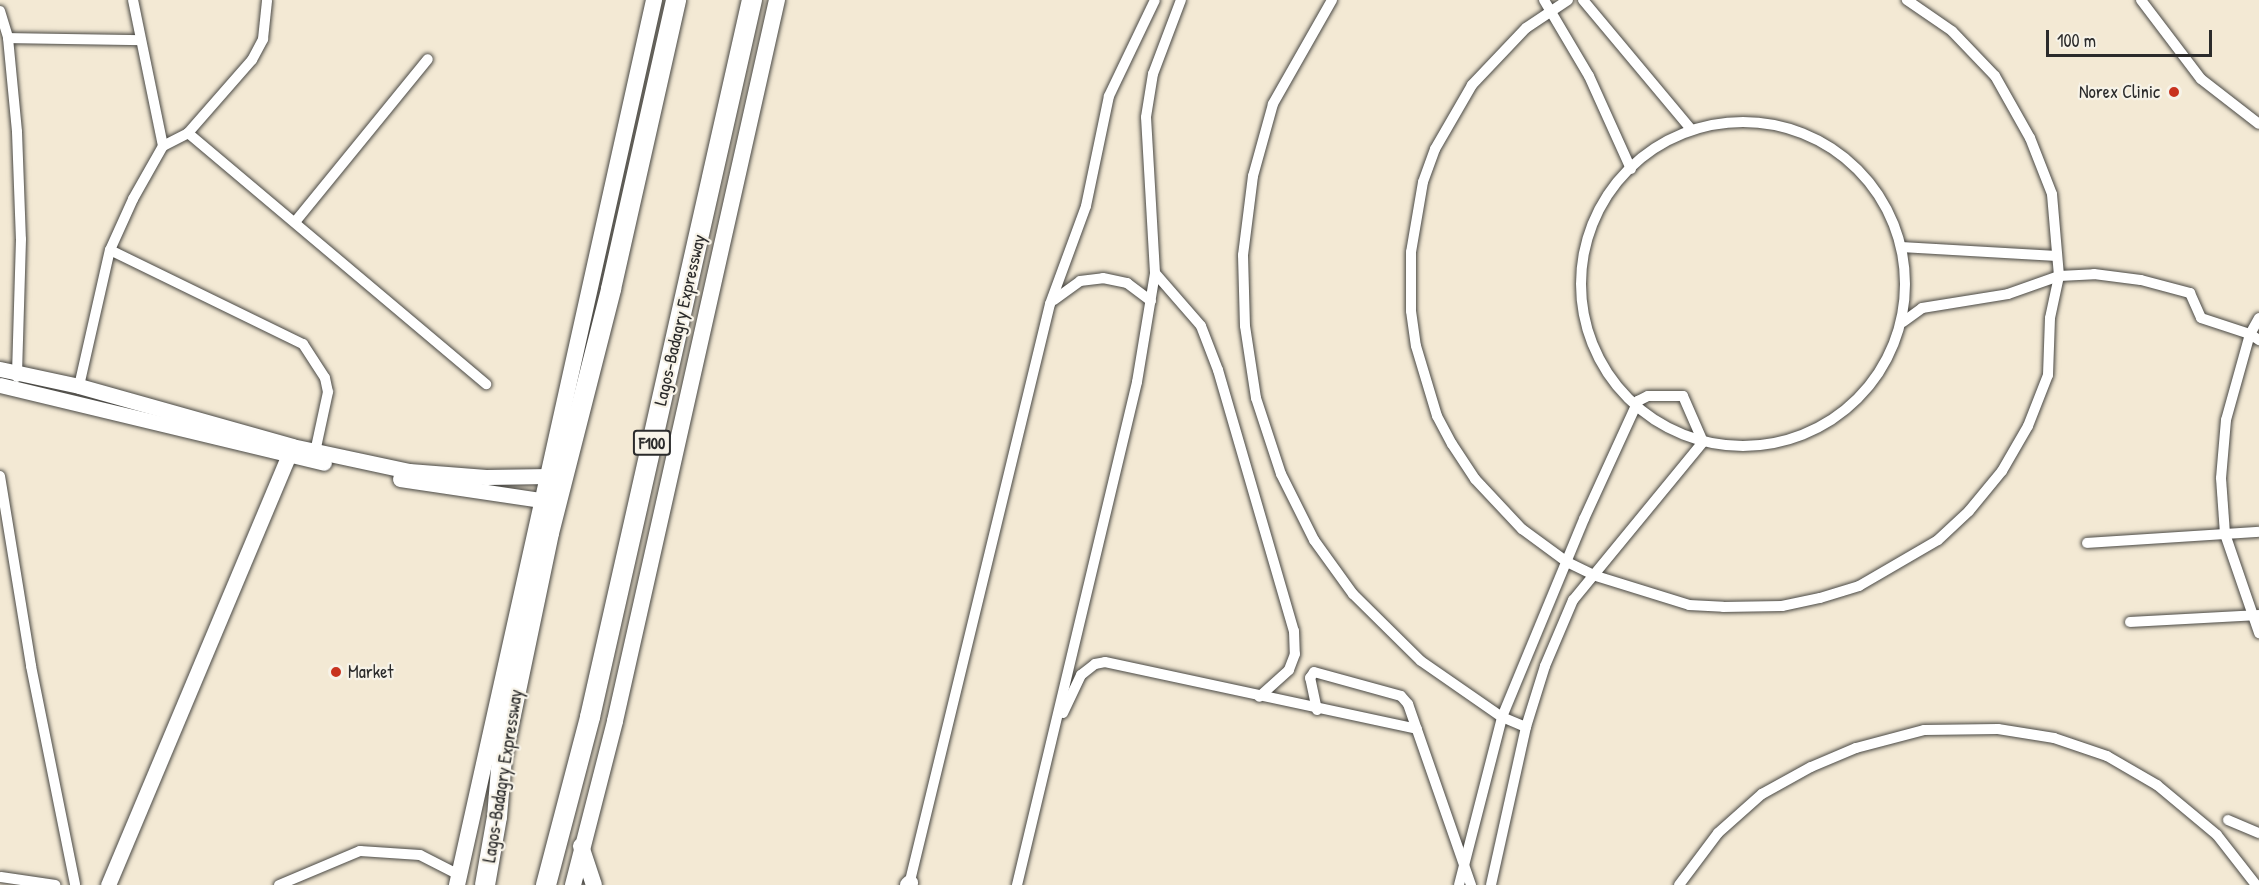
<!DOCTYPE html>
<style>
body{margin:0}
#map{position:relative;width:2259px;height:885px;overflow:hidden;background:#f3e9d4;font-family:"Patrick Hand",sans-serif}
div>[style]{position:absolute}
.roads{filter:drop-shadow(0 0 2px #494844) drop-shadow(0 0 2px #494844)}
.street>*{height:10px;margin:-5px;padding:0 5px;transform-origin:5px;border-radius:5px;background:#fff}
.street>.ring{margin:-5px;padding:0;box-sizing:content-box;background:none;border:10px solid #fff;border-radius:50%}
.secondary>*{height:15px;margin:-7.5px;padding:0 7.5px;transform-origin:7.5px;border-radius:7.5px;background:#fff}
.primary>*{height:16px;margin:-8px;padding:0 8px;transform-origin:8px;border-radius:8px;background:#fff}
.highway>*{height:20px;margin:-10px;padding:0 10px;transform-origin:10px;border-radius:10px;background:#fff}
.dots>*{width:16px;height:16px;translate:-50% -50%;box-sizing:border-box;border:3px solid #f7f3e8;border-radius:50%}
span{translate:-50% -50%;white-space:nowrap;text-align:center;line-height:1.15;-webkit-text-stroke:4.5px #f7f3e8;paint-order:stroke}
.shield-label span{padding:2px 4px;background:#f7f3e8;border:2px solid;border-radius:4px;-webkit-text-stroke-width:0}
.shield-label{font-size:16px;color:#2b2b2b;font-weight:700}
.poi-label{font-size:18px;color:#2b2b2b}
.right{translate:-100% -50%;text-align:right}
.left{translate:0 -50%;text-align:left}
.street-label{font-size:18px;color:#2b2b2b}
.scale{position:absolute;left:2046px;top:30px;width:166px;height:27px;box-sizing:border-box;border:3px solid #2b2b2b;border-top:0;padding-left:8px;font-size:18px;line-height:21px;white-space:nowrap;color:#2b2b2b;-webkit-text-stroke:4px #f7f3e8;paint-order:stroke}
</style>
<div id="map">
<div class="roads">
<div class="street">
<div style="left:133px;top:0;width:149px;rotate:78.4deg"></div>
<div style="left:1332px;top:0;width:120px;rotate:119.6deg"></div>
<div style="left:1273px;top:104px;width:75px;rotate:105.5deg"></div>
<div style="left:1253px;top:176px;width:80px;rotate:97.2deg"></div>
<div style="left:1243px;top:255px;width:71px;rotate:88.4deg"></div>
<div style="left:1245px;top:326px;width:73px;rotate:81.3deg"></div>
<div style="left:1256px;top:398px;width:80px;rotate:71.8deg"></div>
<div style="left:1281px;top:474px;width:74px;rotate:63.4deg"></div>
<div style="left:1314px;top:540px;width:67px;rotate:54.2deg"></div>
<div style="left:1353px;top:594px;width:95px;rotate:44.6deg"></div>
<div style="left:1421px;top:661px;width:98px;rotate:34.7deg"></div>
<div style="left:1502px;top:717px;width:26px;rotate:23deg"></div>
<div style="left:1544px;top:0;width:88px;rotate:59.4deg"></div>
<div style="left:1589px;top:76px;width:102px;rotate:65.7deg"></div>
<div style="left:1568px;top:0;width:50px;rotate:146.3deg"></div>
<div style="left:1526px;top:28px;width:79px;rotate:133.5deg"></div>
<div style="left:1472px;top:85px;width:74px;rotate:120deg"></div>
<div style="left:1435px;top:149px;width:35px;rotate:110deg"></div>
<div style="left:1423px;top:182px;width:71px;rotate:99.7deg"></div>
<div style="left:1411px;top:252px;width:59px;rotate:90deg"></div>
<div style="left:1411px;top:311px;width:35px;rotate:82deg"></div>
<div style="left:1416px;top:346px;width:73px;rotate:73.3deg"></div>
<div style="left:1437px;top:416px;width:32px;rotate:62deg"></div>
<div style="left:1452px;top:444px;width:42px;rotate:56.7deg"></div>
<div style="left:1475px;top:479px;width:69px;rotate:46.8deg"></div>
<div style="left:1522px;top:529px;width:56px;rotate:36.3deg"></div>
<div style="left:1567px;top:562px;width:32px;rotate:26deg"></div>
<div style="left:1596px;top:576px;width:97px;rotate:17.3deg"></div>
<div style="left:1689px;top:605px;width:34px;rotate:3deg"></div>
<div style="left:1723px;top:607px;width:59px;rotate:-1deg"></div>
<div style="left:1782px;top:606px;width:39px;rotate:-12deg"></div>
<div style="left:1820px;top:598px;width:41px;rotate:-17.1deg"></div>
<div style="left:1859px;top:586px;width:91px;rotate:-30.2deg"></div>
<div style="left:1938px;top:540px;width:42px;rotate:-43.1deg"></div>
<div style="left:1969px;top:511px;width:52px;rotate:-50.5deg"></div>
<div style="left:2002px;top:471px;width:52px;rotate:-60deg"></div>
<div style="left:2028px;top:426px;width:55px;rotate:-68.6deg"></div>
<div style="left:2048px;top:375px;width:57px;rotate:-88deg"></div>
<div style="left:2050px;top:318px;width:43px;rotate:-77.9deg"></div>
<div style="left:2059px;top:276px;width:82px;rotate:-94.9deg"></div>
<div style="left:2052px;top:194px;width:60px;rotate:-111.4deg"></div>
<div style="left:2030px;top:138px;width:71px;rotate:-119.4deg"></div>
<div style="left:1995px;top:76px;width:62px;rotate:-133.7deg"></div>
<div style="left:1952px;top:31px;width:55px;rotate:-145.4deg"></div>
<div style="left:1583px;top:0;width:167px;rotate:50.1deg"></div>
<div style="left:2141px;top:0;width:99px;rotate:52.8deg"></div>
<div style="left:2201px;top:79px;width:73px;rotate:37.8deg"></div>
<div style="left:0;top:11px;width:28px;rotate:73deg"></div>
<div style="left:8px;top:38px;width:94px;rotate:84.5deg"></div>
<div style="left:17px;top:132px;width:107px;rotate:87.9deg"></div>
<div style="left:21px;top:239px;width:138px;rotate:91.7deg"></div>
<div style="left:8px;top:38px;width:132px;rotate:0.9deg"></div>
<div class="ring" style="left:1581px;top:122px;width:314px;height:314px"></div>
<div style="left:188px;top:133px;width:390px;rotate:40.1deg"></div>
<div style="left:295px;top:222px;width:210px;rotate:-50.8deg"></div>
<div style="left:1901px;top:247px;width:156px;rotate:3.3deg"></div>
<div style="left:110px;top:250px;width:215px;rotate:26deg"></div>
<div style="left:303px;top:344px;width:40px;rotate:57.1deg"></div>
<div style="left:325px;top:378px;width:14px;rotate:78deg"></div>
<div style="left:328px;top:392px;width:66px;rotate:102.2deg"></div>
<div style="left:1155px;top:273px;width:70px;rotate:49deg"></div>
<div style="left:1201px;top:326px;width:47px;rotate:68.9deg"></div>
<div style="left:1218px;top:370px;width:272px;rotate:73.8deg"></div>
<div style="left:1294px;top:631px;width:23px;rotate:88deg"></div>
<div style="left:1295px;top:654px;width:17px;rotate:111deg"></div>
<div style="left:1289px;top:670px;width:40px;rotate:138deg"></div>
<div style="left:1054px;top:300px;width:32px;rotate:-36deg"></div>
<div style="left:1080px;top:281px;width:23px;rotate:-7deg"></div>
<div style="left:1103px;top:278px;width:25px;rotate:12deg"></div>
<div style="left:1127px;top:283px;width:30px;rotate:37deg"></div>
<div style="left:2259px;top:318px;width:18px;rotate:119deg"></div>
<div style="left:2250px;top:334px;width:89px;rotate:105.6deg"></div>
<div style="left:2226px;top:420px;width:58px;rotate:94.9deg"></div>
<div style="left:2221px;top:478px;width:56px;rotate:85.9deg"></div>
<div style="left:2225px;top:534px;width:105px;rotate:71deg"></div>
<div style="left:1903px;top:322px;width:24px;rotate:-36deg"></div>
<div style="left:1922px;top:308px;width:87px;rotate:-9.2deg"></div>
<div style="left:2008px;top:294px;width:54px;rotate:-19.4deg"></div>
<div style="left:2059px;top:276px;width:35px;rotate:-3deg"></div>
<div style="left:2094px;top:274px;width:47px;rotate:7.3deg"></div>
<div style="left:2141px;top:280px;width:51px;rotate:14.9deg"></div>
<div style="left:2190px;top:293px;width:27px;rotate:66deg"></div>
<div style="left:2201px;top:318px;width:52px;rotate:18.1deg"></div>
<div style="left:2250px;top:334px;width:11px;rotate:34deg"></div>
<div style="left:79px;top:386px;width:139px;rotate:-77.2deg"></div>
<div style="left:110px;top:250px;width:56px;rotate:-65.7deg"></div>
<div style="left:133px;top:199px;width:61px;rotate:-60.5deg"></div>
<div style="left:163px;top:146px;width:28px;rotate:-27deg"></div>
<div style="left:188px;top:133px;width:97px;rotate:-48.8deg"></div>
<div style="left:252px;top:60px;width:24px;rotate:-62deg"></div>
<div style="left:263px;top:39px;width:39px;rotate:-84deg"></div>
<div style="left:0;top:476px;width:193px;rotate:80.7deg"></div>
<div style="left:31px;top:666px;width:223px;rotate:78.6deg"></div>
<div style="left:2087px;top:543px;width:172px;rotate:-3.7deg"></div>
<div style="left:2130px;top:622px;width:129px;rotate:-3.1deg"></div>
<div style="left:1317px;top:710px;width:33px;rotate:-102deg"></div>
<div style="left:1310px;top:678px;width:7px;rotate:-56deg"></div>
<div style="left:1314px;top:672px;width:90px;rotate:15.4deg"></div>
<div style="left:1401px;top:696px;width:11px;rotate:49deg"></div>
<div style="left:1408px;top:704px;width:192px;rotate:70.8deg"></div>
<div style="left:1063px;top:713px;width:42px;rotate:-64.7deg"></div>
<div style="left:1081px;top:675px;width:18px;rotate:-38deg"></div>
<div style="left:1095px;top:664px;width:10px;rotate:-11deg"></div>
<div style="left:1105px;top:662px;width:319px;rotate:12.1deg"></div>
<div style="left:2228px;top:820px;width:34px;rotate:23deg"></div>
<div style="left:1px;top:877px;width:55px;rotate:8.4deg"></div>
<div style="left:279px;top:885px;width:88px;rotate:-22.8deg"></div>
<div style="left:360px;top:851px;width:60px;rotate:3.8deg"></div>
<div style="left:420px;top:855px;width:44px;rotate:27.1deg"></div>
<div style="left:909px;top:885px;width:598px;rotate:-76.36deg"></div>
<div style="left:1050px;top:304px;width:104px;rotate:-69.8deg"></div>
<div style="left:1086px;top:206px;width:112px;rotate:-78.2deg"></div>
<div style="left:1109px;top:96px;width:106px;rotate:-64.4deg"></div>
<div style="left:1017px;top:885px;width:517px;rotate:-76.58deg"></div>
<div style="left:1137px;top:382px;width:110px;rotate:-80.6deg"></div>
<div style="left:1155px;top:273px;width:156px;rotate:-93.3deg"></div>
<div style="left:1146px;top:117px;width:44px;rotate:-80.8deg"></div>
<div style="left:1153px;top:74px;width:79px;rotate:-69.3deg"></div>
<div style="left:1459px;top:885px;width:173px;rotate:-75.6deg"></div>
<div style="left:1502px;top:717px;width:214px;rotate:-67.5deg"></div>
<div style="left:1584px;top:519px;width:130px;rotate:-65.4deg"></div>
<div style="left:1638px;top:401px;width:11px;rotate:-27deg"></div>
<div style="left:1648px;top:396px;width:35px"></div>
<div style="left:1683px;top:396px;width:50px;rotate:66.5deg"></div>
<div style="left:1703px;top:442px;width:205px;rotate:129.4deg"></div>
<div style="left:1573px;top:600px;width:72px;rotate:113deg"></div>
<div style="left:1545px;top:666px;width:64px;rotate:107.3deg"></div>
<div style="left:1526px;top:727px;width:162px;rotate:102.5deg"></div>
<div style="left:1679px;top:885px;width:65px;rotate:-53.1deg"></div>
<div style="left:1718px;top:833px;width:59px;rotate:-41.6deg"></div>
<div style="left:1762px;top:794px;width:56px;rotate:-28.9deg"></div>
<div style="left:1811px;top:767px;width:49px;rotate:-22.9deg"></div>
<div style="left:1856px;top:748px;width:70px;rotate:-14.8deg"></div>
<div style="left:1924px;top:730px;width:74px;rotate:-0.8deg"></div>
<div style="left:1998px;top:729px;width:57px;rotate:9.1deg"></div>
<div style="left:2054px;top:738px;width:56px;rotate:18.8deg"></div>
<div style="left:2107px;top:756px;width:58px;rotate:30.1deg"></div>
<div style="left:2157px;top:785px;width:78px;rotate:39.8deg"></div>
<div style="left:2217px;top:835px;width:63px;rotate:52deg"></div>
</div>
<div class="secondary">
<div style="left:0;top:369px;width:81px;rotate:12.1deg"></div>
<div style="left:79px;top:386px;width:221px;rotate:15.7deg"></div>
<div style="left:292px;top:446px;width:120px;rotate:12.1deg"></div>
<div style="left:409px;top:471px;width:77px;rotate:4.5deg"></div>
<div style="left:486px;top:477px;width:63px;rotate:-0.9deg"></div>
<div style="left:0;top:385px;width:333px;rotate:13.5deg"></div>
<div style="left:400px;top:479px;width:143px;rotate:8.5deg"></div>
<div style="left:108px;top:885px;width:474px;rotate:-67.2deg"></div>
</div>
<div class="primary">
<div style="left:581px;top:846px;width:41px;rotate:71.6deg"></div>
<div style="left:457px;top:885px;width:907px;rotate:-77.45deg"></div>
<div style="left:573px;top:885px;width:169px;rotate:-75.6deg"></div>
<div style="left:615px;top:721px;width:739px;rotate:-77.34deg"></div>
<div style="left:908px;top:885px;width:3px;rotate:-45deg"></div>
</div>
<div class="highway">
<div style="left:485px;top:885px;width:69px;rotate:-80deg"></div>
<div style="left:497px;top:817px;width:59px;rotate:-85.2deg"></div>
<div style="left:502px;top:758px;width:230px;rotate:-78.2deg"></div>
<div style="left:549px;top:533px;width:252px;rotate:-75.7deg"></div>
<div style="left:611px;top:289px;width:296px;rotate:-77.3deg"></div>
<div style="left:546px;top:885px;width:174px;rotate:-75.3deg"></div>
<div style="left:590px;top:717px;width:735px;rotate:-77.27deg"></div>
</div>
</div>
<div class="dots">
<div style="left:2174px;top:92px;background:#c8321e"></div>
<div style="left:336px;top:672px;background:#c8321e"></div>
</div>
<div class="shield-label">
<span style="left:652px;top:443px">F100</span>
</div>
<div class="poi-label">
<span class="right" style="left:2160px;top:92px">Norex Clinic</span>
<span class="left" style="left:348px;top:672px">Market</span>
</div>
<div class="street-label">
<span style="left:680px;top:320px;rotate:-77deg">Lagos-Badagry Expressway</span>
<span style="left:503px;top:776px;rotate:-81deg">Lagos-Badagry Expressway</span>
</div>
<div class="scale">100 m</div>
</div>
